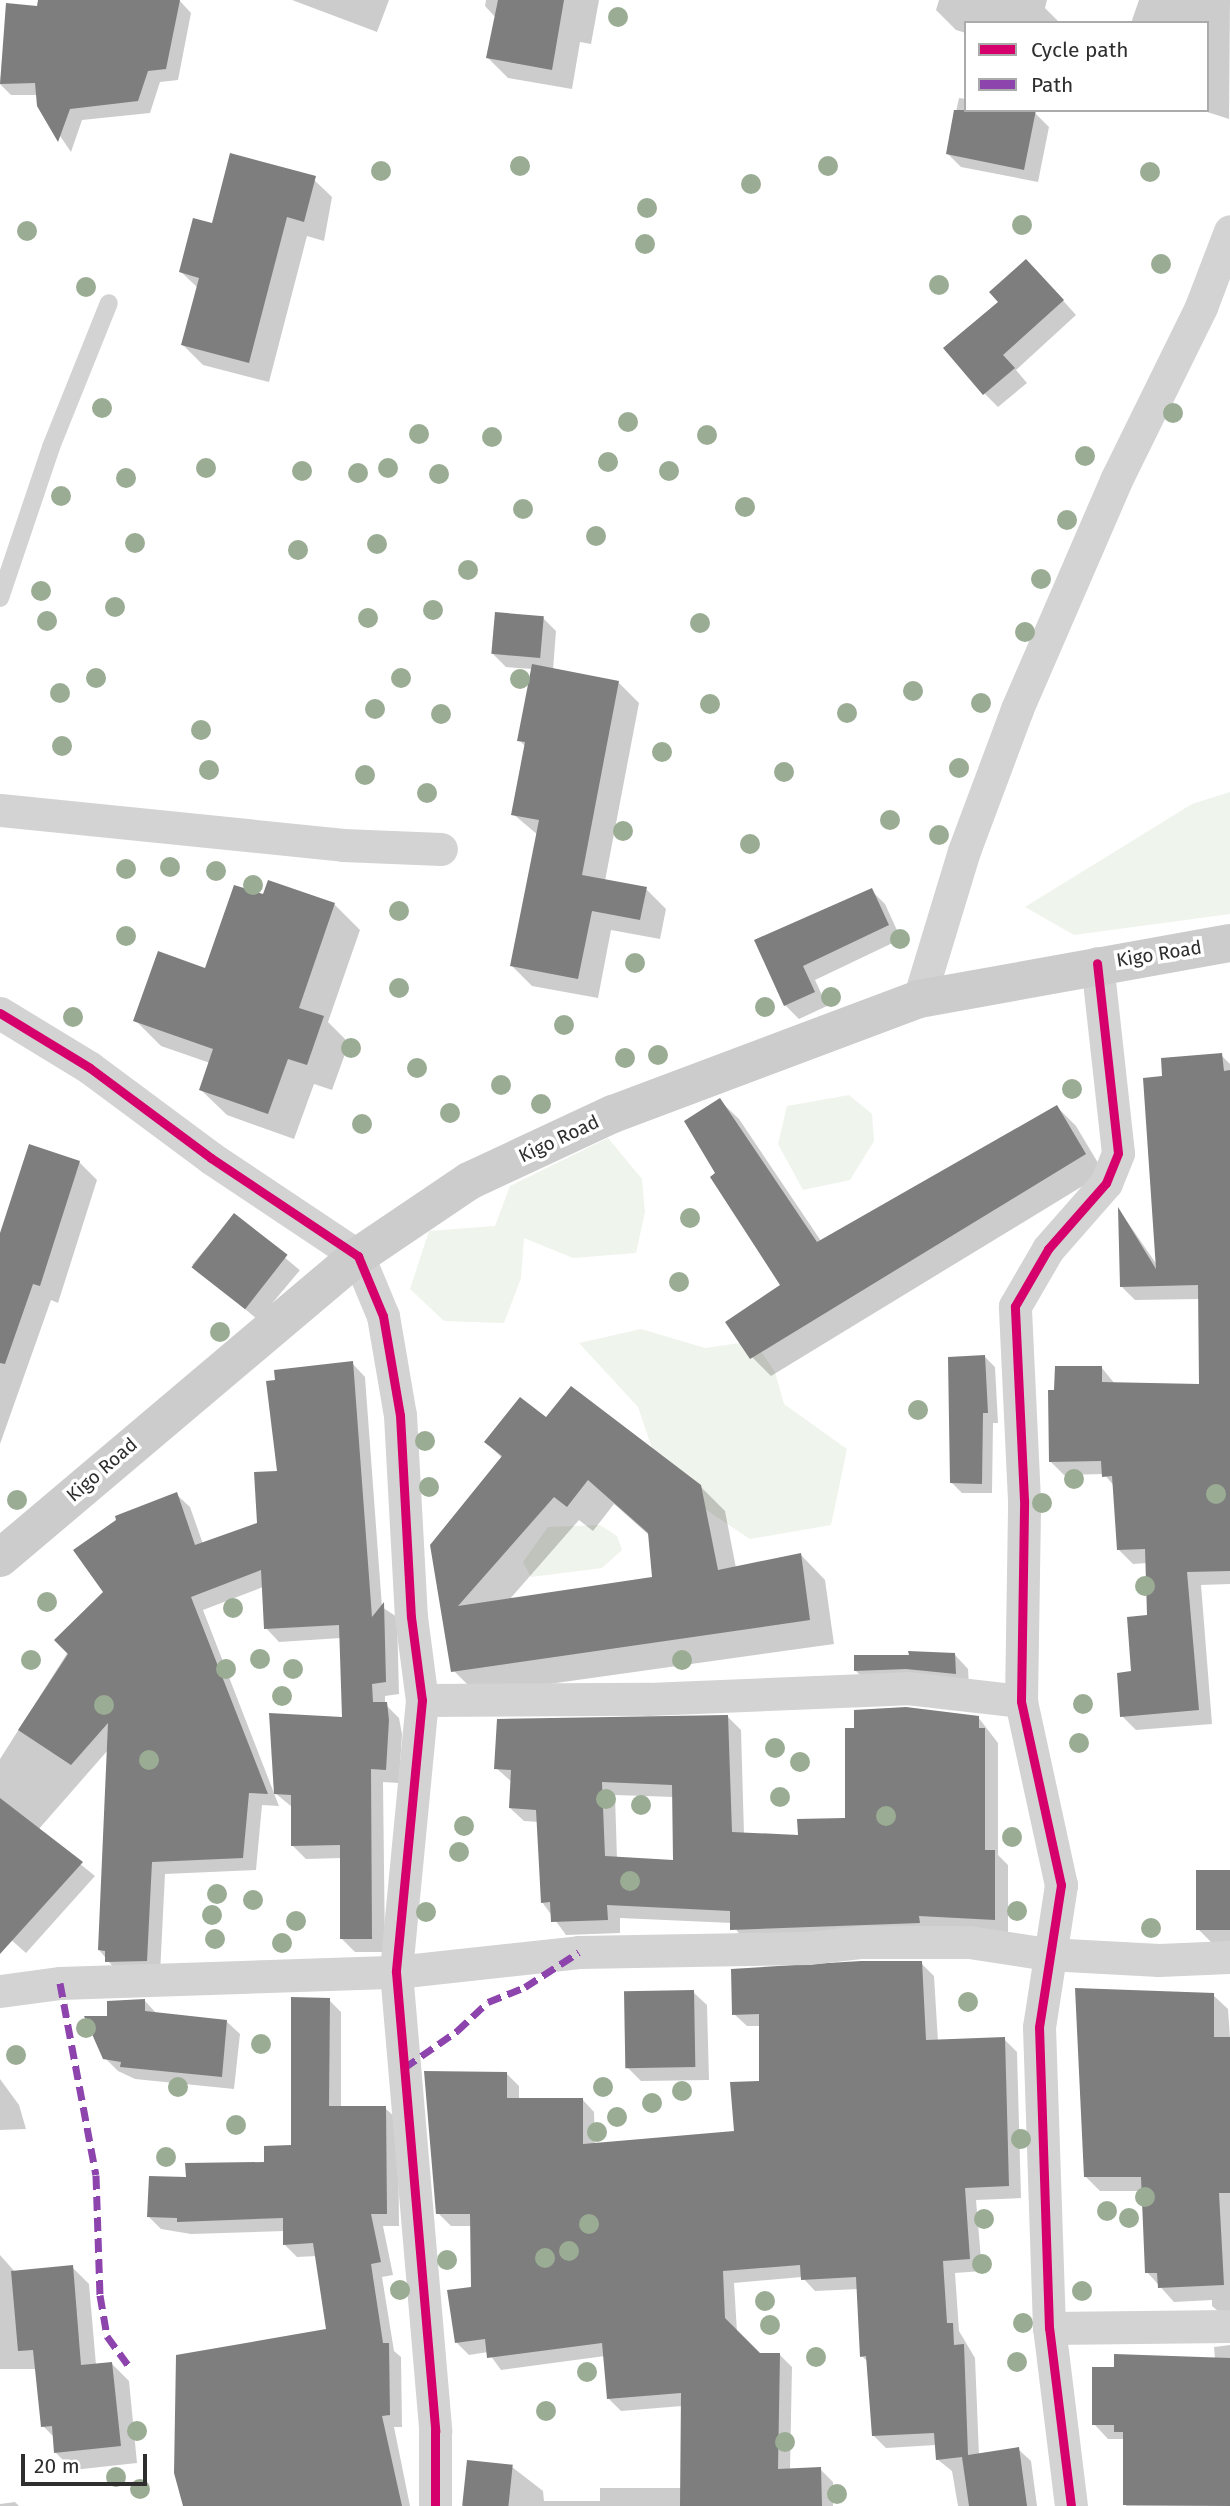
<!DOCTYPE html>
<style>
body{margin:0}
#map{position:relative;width:1230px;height:2506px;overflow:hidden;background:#fff;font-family:"Fira Sans",sans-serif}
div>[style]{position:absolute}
.green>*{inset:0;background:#eff4ec}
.shadow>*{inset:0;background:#0003;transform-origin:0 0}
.building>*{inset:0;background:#7e7e7e;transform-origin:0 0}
.lane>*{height:18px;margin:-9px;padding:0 9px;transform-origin:9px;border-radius:9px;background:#d3d3d3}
.street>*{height:33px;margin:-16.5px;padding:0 16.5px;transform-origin:16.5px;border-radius:16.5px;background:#d3d3d3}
.secondary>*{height:38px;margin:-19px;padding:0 19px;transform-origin:19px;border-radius:19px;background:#ccc}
.quiet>*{height:7px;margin-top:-3.5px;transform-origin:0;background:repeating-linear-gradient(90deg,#8e44ad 0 14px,transparent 0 21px)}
.cycleway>*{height:9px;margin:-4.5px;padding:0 4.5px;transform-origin:4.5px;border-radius:4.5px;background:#d6006c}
.trees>*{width:20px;height:20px;margin:-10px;border-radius:50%;background:#9bac94}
span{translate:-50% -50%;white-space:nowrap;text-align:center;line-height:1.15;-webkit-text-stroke:7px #fff;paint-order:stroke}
.street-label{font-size:19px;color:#2e2e2e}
.legend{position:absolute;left:964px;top:21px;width:245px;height:91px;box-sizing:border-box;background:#fff;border:2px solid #ababab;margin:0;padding:9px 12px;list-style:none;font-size:21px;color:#2e2e2e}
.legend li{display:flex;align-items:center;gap:14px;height:35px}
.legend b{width:35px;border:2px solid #ababab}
.scale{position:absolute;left:21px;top:2454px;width:126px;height:32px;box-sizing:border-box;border:4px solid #2e2e2e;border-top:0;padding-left:9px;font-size:21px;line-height:24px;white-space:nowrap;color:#2e2e2e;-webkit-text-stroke:5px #fff;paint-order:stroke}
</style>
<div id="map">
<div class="green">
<div style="clip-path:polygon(1230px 792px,1230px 914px,1074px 935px,1025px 907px,1192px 804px)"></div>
<div style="clip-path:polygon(849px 1095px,872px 1114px,874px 1141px,850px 1180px,803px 1190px,778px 1144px,787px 1106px)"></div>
<div style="clip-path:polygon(608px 1138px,642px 1179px,645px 1212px,636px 1253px,573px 1258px,524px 1238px,521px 1278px,504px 1323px,444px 1321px,410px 1289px,429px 1231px,495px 1226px,510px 1186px)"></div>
<div style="clip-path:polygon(641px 1329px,705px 1348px,754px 1341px,775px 1372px,784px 1404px,847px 1449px,831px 1525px,750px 1539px,663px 1481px,638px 1407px,579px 1343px)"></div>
<div style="clip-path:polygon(600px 1525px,617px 1536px,622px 1550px,602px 1568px,531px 1577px,523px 1562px,548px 1527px)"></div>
</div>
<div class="shadow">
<div style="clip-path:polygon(39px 0,179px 0,191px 13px,178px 80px,160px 82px,150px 113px,82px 120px,71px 152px,39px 105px,38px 95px,11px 95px,0 84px,8px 5px,39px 8px)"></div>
<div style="clip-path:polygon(292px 0,389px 0,377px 32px)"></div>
<div style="clip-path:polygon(486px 0,599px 0,591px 44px,580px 42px,572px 89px,508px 78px,488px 58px,496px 18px,485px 6px)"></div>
<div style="clip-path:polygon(939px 0,1047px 0,1045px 8px,1059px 22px,966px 23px,966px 33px,956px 30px,936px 10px)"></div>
<div style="clip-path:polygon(1139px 0,1230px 0,1229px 119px,1201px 110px,1207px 110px,1207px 23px,1131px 23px)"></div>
<div style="clip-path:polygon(959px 98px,966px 99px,966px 110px,1035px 113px,1049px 127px,1038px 182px,961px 167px,947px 153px)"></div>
<div style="clip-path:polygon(311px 177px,332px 197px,324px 241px,307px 236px,269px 382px,203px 365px,183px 345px,198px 288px,181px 272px,213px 225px)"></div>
<div style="clip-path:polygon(1040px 275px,1076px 315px,1016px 370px,1027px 383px,998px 407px,984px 393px)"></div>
<div style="clip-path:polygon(543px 618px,556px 631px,553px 670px,619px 683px,639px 703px,605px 881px,646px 889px,666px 909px,660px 939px,611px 930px,598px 998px,532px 986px,512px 966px,538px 835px,513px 814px,526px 747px,519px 740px,532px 669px,506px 667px,492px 653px)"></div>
<div style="clip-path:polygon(871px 890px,885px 904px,901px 939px,815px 980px,827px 1006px,799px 1019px,785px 1005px,756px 941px)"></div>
<div style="clip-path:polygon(264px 896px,334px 904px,360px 930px,328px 1022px,349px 1043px,332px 1090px,314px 1084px,294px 1139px,227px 1115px,201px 1090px,210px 1063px,161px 1046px,135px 1020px,206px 970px)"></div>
<div style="clip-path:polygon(1221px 1055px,1230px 1064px,1230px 1584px,1201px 1585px,1212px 1724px,1136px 1730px,1122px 1716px,1149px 1617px,1147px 1563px,1133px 1564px,1119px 1550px,1115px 1487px,1104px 1474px,1064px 1475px,1050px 1461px,1102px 1368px,1115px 1384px,1201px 1386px,1200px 1299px,1135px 1300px,1121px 1286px,1120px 1211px,1157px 1265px,1164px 1078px)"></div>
<div style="clip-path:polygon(720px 1101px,739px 1119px,821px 1241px,1057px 1107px,1076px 1126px,1104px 1173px,771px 1376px,752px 1357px,782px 1286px,717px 1174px)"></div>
<div style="clip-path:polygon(79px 1162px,97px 1180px,58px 1303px,51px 1300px,0 1444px,0 1239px)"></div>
<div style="left:234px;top:1215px;width:86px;height:65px;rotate:40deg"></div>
<div style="clip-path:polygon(985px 1357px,995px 1367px,998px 1423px,993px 1423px,992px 1493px,962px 1493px,951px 1482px)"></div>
<div style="clip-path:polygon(352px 1363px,365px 1377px,382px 1607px,397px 1617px,399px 1694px,385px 1696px,385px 1704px,399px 1718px,402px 1734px,399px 1783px,383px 1782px,385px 1952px,355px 1952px,342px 1939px,342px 1858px,306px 1859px,292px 1845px,292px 1807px,275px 1793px,344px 1719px,341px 1638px,279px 1642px,266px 1628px,263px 1587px,203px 1610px,279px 1806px,262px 1805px,256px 1870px,165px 1874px,160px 1974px,120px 1975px,99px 1950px,108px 1750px,38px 1830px,95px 1876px,26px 1953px,0 1930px,0 1759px,106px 1592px,176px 1494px,190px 1507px,203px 1544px,259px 1524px,279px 1473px)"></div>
<div style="clip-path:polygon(evenodd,547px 1419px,700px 1486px,725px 1511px,736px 1568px,801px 1555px,825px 1580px,834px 1644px,477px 1694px,452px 1669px,432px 1545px,502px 1458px,486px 1442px,547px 1419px,614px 1504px,650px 1536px,654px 1578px,509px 1600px,579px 1520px,593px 1531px,614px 1504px)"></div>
<div style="clip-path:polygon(955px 1655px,968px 1669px,969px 1687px,869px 1684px,855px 1670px)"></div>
<div style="clip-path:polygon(evenodd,728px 1717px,741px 1730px,744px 1834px,800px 1837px,847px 1819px,978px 1717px,998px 1743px,998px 1855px,1008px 1865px,1008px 1932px,745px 1943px,732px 1923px,620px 1918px,620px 1933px,566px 1935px,542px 1902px,539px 1822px,524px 1821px,510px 1808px,512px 1782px,496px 1768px,728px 1717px,615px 1795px,674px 1797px,675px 1862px,617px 1859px,615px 1795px)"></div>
<div style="clip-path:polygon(1230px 1872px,1230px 1942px,1211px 1942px,1197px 1928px)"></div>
<div style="clip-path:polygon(921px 1963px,934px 1976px,938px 2041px,1004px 2039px,1017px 2052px,1021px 2198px,976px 2200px,982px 2271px,955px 2273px,959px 2331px,975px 2358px,979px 2455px,1018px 2449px,1031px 2461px,1037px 2506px,958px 2506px,952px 2471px,937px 2459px,936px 2445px,886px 2448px,873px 2435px,869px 2363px,862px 2356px,859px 2289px,815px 2291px,802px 2277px,734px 2283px,737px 2332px,759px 2354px,780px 2355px,792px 2367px,790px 2470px,820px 2469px,833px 2482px,833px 2506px,470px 2506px,512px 2467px,543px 2491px,544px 2501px,600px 2501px,600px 2488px,682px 2488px,682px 2406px,621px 2411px,609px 2399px,605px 2356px,501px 2370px,488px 2352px,469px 2355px,457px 2343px,473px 2288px,472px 2226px,451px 2226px,438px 2213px,507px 2074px,519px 2086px,519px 2099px,582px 2099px,594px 2112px,595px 2145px,736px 2133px,761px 2082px,761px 2026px,747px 2026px,734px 2014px)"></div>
<div style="clip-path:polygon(693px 1992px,707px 2005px,709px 2080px,641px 2081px,627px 2067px)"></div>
<div style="clip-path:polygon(1213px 1995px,1228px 2009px,1230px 2038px,1230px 2321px,1212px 2306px,1212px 2300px,1174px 2302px,1147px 2272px,1144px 2191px,1100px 2191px,1086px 2177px)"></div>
<div style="clip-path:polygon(329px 2000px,341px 2012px,341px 2108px,385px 2108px,398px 2120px,399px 2226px,383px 2226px,393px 2275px,382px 2277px,394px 2351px,401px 2357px,402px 2427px,394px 2427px,410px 2506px,217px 2506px,328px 2331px,317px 2256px,297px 2257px,285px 2245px,285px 2231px,191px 2234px,161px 2229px,149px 2217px,187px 2179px,266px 2164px,293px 2147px)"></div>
<div style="clip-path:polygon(145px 2001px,157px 2014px,226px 2021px,240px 2034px,234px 2089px,135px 2079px,118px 2071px,105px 2058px,109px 2018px)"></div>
<div style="clip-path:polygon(0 2079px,19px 2105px,26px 2129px,0 2130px)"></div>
<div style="clip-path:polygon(0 2255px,15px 2272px,72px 2267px,89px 2284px,96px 2365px,112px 2364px,129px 2381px,137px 2463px,73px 2470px,56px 2453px,55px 2438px,43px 2426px,37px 2369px,0 2369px)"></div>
<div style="clip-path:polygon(1230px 2345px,1230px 2506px,1126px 2506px,1124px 2439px,1108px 2439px,1094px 2424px,1215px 2359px,1214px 2347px)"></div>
<div style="clip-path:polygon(15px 2502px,19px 2506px,0 2506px,0 2504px)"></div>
</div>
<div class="building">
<div style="clip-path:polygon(38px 0,180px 0,166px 69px,148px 71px,138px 101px,70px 109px,58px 142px,37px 106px,35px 83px,0 84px,6px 3px,37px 6px)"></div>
<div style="clip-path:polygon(498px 0,564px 0,552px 70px,486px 58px)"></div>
<div style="clip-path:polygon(954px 110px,1036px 110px,1024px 170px,946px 154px)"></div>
<div style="clip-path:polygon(230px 153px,316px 176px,304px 222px,287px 217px,249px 363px,181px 345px,199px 278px,179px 272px,193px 218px,212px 223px)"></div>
<div style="clip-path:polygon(1026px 259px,1064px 300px,1003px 355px,1015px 368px,983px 395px,943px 348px,998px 302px,989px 292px)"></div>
<div style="left:495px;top:612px;width:49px;height:42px;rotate:5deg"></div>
<div style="clip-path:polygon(532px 664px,619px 681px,582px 875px,647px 887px,640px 920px,592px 911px,578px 979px,510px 966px,539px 820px,511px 815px,525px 742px,517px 741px)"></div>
<div style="clip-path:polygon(268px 880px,335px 903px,299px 1008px,324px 1016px,307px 1065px,288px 1059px,268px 1114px,199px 1090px,213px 1049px,133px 1021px,158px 951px,205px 968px,234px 885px,263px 894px)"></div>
<div style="clip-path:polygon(872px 888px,889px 925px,803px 966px,815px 992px,784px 1006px,754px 940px)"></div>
<div style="clip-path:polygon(1222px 1053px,1224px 1071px,1230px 1070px,1230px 1571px,1187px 1572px,1199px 1710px,1120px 1717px,1117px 1673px,1131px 1671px,1127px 1617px,1147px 1615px,1145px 1549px,1117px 1550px,1112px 1476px,1102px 1477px,1101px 1461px,1049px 1462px,1048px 1390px,1054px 1390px,1055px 1366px,1102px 1366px,1102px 1382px,1199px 1384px,1198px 1285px,1120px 1287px,1118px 1207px,1156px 1269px,1143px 1078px,1162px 1076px,1161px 1058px)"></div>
<div style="clip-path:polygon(720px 1098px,817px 1242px,1057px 1105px,1086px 1154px,750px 1359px,725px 1322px,780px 1285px,710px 1177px,715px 1173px,684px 1121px)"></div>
<div style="clip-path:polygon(29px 1144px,80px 1161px,40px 1286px,33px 1284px,5px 1364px,0 1363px,0 1233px)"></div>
<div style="left:234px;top:1213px;width:68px;height:69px;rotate:38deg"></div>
<div style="clip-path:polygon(985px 1355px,988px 1413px,983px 1413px,982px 1484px,950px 1483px,948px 1357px)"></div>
<div style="clip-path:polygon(353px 1361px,372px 1617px,384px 1602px,386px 1682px,372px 1684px,373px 1702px,387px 1702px,389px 1720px,386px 1770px,371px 1769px,372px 1939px,340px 1939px,340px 1845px,291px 1846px,291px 1795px,274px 1794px,269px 1713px,342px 1717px,339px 1625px,264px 1629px,261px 1570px,191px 1597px,268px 1794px,249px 1793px,243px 1858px,152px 1862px,147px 1961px,105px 1962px,105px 1951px,98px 1950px,108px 1723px,71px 1765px,18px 1730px,68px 1654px,54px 1640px,103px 1592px,73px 1550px,116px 1520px,115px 1516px,177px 1492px,195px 1545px,257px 1523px,254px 1472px,277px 1471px,266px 1381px,275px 1380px,274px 1370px)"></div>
<div style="clip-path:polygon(evenodd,571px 1386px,701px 1485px,718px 1570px,801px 1553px,810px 1620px,451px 1672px,430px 1545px,502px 1456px,484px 1442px,520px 1397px,546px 1417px,571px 1386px,588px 1480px,648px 1533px,652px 1577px,458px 1606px,554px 1497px,567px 1507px,588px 1480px)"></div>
<div style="clip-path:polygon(908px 1651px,955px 1653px,956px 1674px,906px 1669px,854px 1671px,854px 1655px,909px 1655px)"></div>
<div style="clip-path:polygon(evenodd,906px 1707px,979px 1716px,979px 1728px,985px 1728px,985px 1850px,995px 1850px,995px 1920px,919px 1916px,920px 1923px,730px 1930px,730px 1911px,607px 1905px,608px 1920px,551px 1922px,550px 1902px,541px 1903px,536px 1810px,509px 1808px,511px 1770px,494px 1769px,497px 1719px,728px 1715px,732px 1832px,798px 1835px,797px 1819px,845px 1818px,845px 1728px,854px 1728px,854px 1710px,906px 1707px,602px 1782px,672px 1785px,673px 1860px,605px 1856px,602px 1782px)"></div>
<div style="clip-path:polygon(0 1798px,83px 1862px,0 1954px)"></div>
<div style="left:1230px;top:1870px;width:60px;height:34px;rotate:90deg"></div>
<div style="clip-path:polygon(861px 1961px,922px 1961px,926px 2040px,1005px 2037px,1009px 2186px,965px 2188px,970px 2259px,943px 2261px,947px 2323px,953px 2323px,954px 2345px,964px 2344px,968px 2455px,1019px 2447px,1027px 2506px,969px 2506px,962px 2457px,936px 2460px,934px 2433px,872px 2436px,866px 2356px,860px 2357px,856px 2277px,801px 2280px,800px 2265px,723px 2271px,725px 2318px,760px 2353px,780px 2353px,778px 2469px,821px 2467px,822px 2506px,680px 2506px,681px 2393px,607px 2399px,602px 2343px,487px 2358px,485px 2339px,455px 2343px,447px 2290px,471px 2287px,470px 2214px,436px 2214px,424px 2071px,507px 2072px,507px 2098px,583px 2098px,583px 2144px,734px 2131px,730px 2082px,759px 2081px,759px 2014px,732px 2015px,731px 1969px)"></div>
<div style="clip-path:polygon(1075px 1988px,1214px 1993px,1214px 2037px,1230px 2037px,1230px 2193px,1219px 2193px,1224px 2285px,1158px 2288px,1157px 2273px,1145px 2273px,1141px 2177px,1084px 2177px)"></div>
<div style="left:694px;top:1990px;width:77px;height:70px;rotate:89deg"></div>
<div style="clip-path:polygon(291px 1997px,330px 1998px,329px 2106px,386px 2106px,387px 2214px,371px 2214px,381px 2262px,371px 2264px,383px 2343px,389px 2343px,390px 2415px,382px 2416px,402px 2506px,183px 2506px,174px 2473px,176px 2355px,326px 2329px,313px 2243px,283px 2245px,283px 2218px,177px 2222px,177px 2218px,147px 2217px,149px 2176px,186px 2177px,185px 2163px,264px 2162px,264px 2146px,291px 2145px)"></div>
<div style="clip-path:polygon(145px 1999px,145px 2011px,227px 2020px,222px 2077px,120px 2067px,121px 2062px,103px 2059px,84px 2016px,107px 2016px,107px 2001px)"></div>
<div style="clip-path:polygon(73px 2265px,81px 2365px,112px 2362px,121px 2446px,54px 2453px,52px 2426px,41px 2427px,33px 2350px,18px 2351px,11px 2271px)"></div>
<div style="clip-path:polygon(1114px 2354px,1230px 2358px,1230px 2506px,1123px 2505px,1123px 2432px,1114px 2432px,1114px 2425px,1092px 2425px,1092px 2367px,1114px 2367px)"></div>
<div style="left:467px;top:2460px;width:46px;height:46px;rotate:6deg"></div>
</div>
<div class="lane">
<div style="left:0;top:598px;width:159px;rotate:-71.3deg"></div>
<div style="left:51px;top:447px;width:155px;rotate:-68.1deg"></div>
</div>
<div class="street">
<div style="left:0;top:810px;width:345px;rotate:5.8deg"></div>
<div style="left:343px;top:845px;width:98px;rotate:2.3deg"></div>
<div style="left:919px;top:999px;width:155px;rotate:-73.1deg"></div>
<div style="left:964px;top:851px;width:152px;rotate:-69.5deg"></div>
<div style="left:1017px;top:709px;width:249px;rotate:-66.6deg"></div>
<div style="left:1116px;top:480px;width:193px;rotate:-63.8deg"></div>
<div style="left:1201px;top:307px;width:81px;rotate:-69.1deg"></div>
<div style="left:0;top:1013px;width:105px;rotate:31.4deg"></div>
<div style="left:90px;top:1068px;width:151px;rotate:36.6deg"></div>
<div style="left:211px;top:1158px;width:177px;rotate:33.7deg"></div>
<div style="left:358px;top:1256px;width:65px;rotate:67.4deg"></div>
<div style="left:383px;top:1316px;width:100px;rotate:80.3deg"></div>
<div style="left:400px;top:1415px;width:202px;rotate:86.9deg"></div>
<div style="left:411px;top:1617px;width:84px;rotate:82.5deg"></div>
<div style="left:422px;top:1700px;width:273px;rotate:95.5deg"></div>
<div style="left:396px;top:1972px;width:461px;rotate:85.1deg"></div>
<div style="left:435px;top:2431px;width:75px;rotate:90deg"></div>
<div style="left:422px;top:1700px;width:226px;rotate:-0.3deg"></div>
<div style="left:648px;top:1699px;width:259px;rotate:-2.4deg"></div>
<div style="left:907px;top:1688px;width:115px;rotate:6.5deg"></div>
<div style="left:0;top:1991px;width:61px;rotate:-7.6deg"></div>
<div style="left:60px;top:1983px;width:336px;rotate:-1.9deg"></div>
<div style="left:396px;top:1972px;width:184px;rotate:-6.2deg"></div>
<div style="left:579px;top:1952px;width:229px;rotate:-1deg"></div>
<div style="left:808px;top:1948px;width:52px;rotate:-6.6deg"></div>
<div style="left:860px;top:1942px;width:109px"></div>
<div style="left:969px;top:1942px;width:79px;rotate:8.7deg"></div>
<div style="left:1047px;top:1954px;width:112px;rotate:3.1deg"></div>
<div style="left:1159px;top:1960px;width:71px;rotate:-2.4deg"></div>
<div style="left:1049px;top:2328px;width:181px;rotate:-0.6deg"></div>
<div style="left:1071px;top:2506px;width:179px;rotate:-97deg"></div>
<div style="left:1049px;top:2328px;width:301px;rotate:-91.9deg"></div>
<div style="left:1039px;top:2027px;width:144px;rotate:-81.2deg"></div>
<div style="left:1061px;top:1885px;width:188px;rotate:-102.3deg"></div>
<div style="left:1021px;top:1701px;width:201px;rotate:-89.1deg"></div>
<div style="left:1024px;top:1500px;width:194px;rotate:-92.7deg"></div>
<div style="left:1015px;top:1306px;width:66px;rotate:-59.9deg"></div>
<div style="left:1048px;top:1249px;width:88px;rotate:-48.7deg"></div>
<div style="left:1106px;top:1183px;width:32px;rotate:-68deg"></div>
<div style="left:1118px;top:1153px;width:191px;rotate:-96.3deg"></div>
</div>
<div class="secondary">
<div style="left:0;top:1558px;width:468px;rotate:-40.2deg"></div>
<div style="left:358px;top:1256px;width:134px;rotate:-34deg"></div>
<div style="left:469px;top:1181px;width:159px;rotate:-25deg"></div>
<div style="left:613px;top:1114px;width:327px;rotate:-20.6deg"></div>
<div style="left:919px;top:999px;width:316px;rotate:-10.2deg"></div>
</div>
<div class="quiet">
<div style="left:60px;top:1983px;width:195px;rotate:79.4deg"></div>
<div style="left:96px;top:2175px;width:120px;rotate:88.1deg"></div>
<div style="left:100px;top:2295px;width:42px;rotate:80.3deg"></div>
<div style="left:107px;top:2336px;width:36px;rotate:54deg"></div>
<div style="left:404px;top:2068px;width:65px;rotate:-34.9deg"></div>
<div style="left:457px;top:2031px;width:42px;rotate:-43.1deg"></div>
<div style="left:488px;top:2002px;width:40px;rotate:-22deg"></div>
<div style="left:525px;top:1987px;width:64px;rotate:-32.9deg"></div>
</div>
<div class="cycleway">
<div style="left:0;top:1013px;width:105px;rotate:31.4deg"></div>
<div style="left:90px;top:1068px;width:151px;rotate:36.6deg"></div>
<div style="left:211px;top:1158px;width:177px;rotate:33.7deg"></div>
<div style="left:358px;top:1256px;width:65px;rotate:67.4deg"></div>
<div style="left:383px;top:1316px;width:100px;rotate:80.3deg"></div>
<div style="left:400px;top:1415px;width:202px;rotate:86.9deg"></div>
<div style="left:411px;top:1617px;width:84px;rotate:82.5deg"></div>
<div style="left:422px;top:1700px;width:273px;rotate:95.5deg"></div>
<div style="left:396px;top:1972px;width:461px;rotate:85.1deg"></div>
<div style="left:435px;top:2431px;width:75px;rotate:90deg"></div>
<div style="left:1071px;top:2506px;width:179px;rotate:-97deg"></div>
<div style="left:1049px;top:2328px;width:301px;rotate:-91.9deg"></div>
<div style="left:1039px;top:2027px;width:144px;rotate:-81.2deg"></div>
<div style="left:1061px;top:1885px;width:188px;rotate:-102.3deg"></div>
<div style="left:1021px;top:1701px;width:201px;rotate:-89.1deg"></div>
<div style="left:1024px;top:1500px;width:194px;rotate:-92.7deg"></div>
<div style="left:1015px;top:1306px;width:66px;rotate:-59.9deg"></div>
<div style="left:1048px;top:1249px;width:88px;rotate:-48.7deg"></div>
<div style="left:1106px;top:1183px;width:32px;rotate:-68deg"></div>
<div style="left:1118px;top:1153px;width:191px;rotate:-96.3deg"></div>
</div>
<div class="trees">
<div style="left:618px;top:17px"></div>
<div style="left:520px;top:166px"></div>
<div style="left:828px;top:166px"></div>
<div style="left:381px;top:171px"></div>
<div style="left:1150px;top:172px"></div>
<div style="left:751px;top:184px"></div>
<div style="left:647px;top:208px"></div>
<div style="left:1022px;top:225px"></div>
<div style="left:27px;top:231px"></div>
<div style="left:645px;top:244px"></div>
<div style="left:1161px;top:264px"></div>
<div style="left:939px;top:285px"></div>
<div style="left:86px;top:287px"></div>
<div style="left:102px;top:408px"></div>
<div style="left:1173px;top:413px"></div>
<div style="left:628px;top:422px"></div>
<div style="left:419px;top:434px"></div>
<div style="left:707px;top:435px"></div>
<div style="left:492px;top:437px"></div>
<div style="left:1085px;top:456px"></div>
<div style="left:608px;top:462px"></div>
<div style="left:206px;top:468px"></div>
<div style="left:388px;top:468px"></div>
<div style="left:302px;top:471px"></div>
<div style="left:669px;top:471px"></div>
<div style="left:358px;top:473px"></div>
<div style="left:439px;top:474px"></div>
<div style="left:126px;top:478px"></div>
<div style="left:61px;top:496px"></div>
<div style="left:745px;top:507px"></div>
<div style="left:523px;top:509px"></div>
<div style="left:1067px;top:520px"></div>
<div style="left:596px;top:536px"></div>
<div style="left:135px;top:543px"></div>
<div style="left:377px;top:544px"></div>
<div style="left:298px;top:550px"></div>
<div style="left:468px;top:570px"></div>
<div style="left:1041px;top:579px"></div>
<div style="left:41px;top:591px"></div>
<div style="left:115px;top:607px"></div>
<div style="left:433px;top:610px"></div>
<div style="left:368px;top:618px"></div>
<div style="left:47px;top:621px"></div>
<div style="left:700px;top:623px"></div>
<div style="left:1025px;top:632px"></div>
<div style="left:96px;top:678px"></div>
<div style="left:401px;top:678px"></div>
<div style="left:520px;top:679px"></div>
<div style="left:913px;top:691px"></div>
<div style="left:60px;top:693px"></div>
<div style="left:981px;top:703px"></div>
<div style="left:710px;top:704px"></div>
<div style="left:375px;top:709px"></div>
<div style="left:847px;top:713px"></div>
<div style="left:441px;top:714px"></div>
<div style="left:201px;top:730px"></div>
<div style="left:62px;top:746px"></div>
<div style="left:662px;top:752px"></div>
<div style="left:959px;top:768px"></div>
<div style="left:209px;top:770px"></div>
<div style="left:784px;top:772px"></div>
<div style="left:365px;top:775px"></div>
<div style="left:427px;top:793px"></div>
<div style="left:890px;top:820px"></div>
<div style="left:623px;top:831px"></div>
<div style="left:939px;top:835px"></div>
<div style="left:750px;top:844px"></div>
<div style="left:170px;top:867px"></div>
<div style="left:126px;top:869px"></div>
<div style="left:216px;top:871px"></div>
<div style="left:253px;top:885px"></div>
<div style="left:399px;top:911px"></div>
<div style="left:126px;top:936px"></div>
<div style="left:900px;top:939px"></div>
<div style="left:635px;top:963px"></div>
<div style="left:399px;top:988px"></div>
<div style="left:831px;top:997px"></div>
<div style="left:765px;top:1007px"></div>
<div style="left:73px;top:1017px"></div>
<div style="left:564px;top:1025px"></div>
<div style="left:351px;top:1048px"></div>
<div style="left:658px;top:1055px"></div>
<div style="left:625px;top:1058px"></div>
<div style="left:417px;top:1068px"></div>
<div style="left:501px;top:1085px"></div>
<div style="left:1072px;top:1089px"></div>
<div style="left:541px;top:1104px"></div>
<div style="left:450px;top:1113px"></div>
<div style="left:362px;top:1124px"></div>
<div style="left:690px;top:1218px"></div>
<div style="left:679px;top:1282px"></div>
<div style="left:220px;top:1332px"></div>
<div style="left:918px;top:1410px"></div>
<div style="left:425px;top:1441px"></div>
<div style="left:1074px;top:1479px"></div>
<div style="left:429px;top:1487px"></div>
<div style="left:1216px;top:1494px"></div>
<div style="left:17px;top:1500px"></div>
<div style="left:1042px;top:1503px"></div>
<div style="left:1145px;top:1586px"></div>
<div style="left:47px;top:1602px"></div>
<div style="left:233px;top:1608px"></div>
<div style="left:260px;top:1659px"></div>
<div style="left:31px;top:1660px"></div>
<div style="left:682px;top:1660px"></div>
<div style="left:226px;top:1669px"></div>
<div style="left:293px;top:1669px"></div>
<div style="left:282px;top:1696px"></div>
<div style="left:1083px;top:1704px"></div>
<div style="left:104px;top:1705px"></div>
<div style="left:1079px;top:1743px"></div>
<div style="left:775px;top:1748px"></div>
<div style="left:149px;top:1760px"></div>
<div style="left:800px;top:1762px"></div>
<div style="left:780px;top:1797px"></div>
<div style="left:606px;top:1799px"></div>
<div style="left:641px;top:1805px"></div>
<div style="left:886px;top:1816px"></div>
<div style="left:464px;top:1826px"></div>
<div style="left:1012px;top:1837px"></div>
<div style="left:459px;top:1852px"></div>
<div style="left:630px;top:1881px"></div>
<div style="left:217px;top:1894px"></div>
<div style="left:253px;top:1900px"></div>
<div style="left:1017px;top:1911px"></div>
<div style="left:426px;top:1912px"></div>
<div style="left:212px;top:1915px"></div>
<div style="left:296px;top:1921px"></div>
<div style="left:1151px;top:1928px"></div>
<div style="left:215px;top:1939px"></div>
<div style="left:282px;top:1943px"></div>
<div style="left:968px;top:2002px"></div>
<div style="left:86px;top:2028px"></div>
<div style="left:261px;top:2044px"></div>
<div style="left:16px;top:2055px"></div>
<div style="left:178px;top:2087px"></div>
<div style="left:603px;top:2087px"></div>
<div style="left:682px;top:2091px"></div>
<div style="left:652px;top:2103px"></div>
<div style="left:617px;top:2117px"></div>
<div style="left:236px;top:2125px"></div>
<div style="left:597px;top:2132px"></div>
<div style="left:1021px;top:2139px"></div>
<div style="left:166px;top:2157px"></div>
<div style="left:1145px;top:2197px"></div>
<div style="left:1107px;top:2211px"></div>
<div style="left:1129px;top:2218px"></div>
<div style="left:984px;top:2219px"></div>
<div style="left:589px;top:2224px"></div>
<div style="left:569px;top:2251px"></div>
<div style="left:545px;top:2258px"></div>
<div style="left:447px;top:2260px"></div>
<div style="left:982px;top:2264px"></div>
<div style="left:400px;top:2290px"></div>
<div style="left:1082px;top:2291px"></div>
<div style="left:765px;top:2301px"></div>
<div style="left:1023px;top:2323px"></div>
<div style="left:770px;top:2325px"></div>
<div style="left:816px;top:2357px"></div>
<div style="left:1017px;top:2362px"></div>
<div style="left:587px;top:2372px"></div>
<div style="left:546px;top:2411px"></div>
<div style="left:137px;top:2431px"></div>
<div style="left:785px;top:2442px"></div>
<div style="left:116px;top:2477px"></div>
<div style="left:140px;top:2489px"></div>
<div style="left:837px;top:2494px"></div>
</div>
<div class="street-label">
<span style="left:1159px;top:954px;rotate:-9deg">Kigo Road</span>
<span style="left:559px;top:1139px;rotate:-25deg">Kigo Road</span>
<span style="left:102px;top:1470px;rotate:-41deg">Kigo Road</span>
</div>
<ul class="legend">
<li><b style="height:9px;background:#d6006c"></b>Cycle path</li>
<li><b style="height:9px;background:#8e44ad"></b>Path</li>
</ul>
<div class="scale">20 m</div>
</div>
